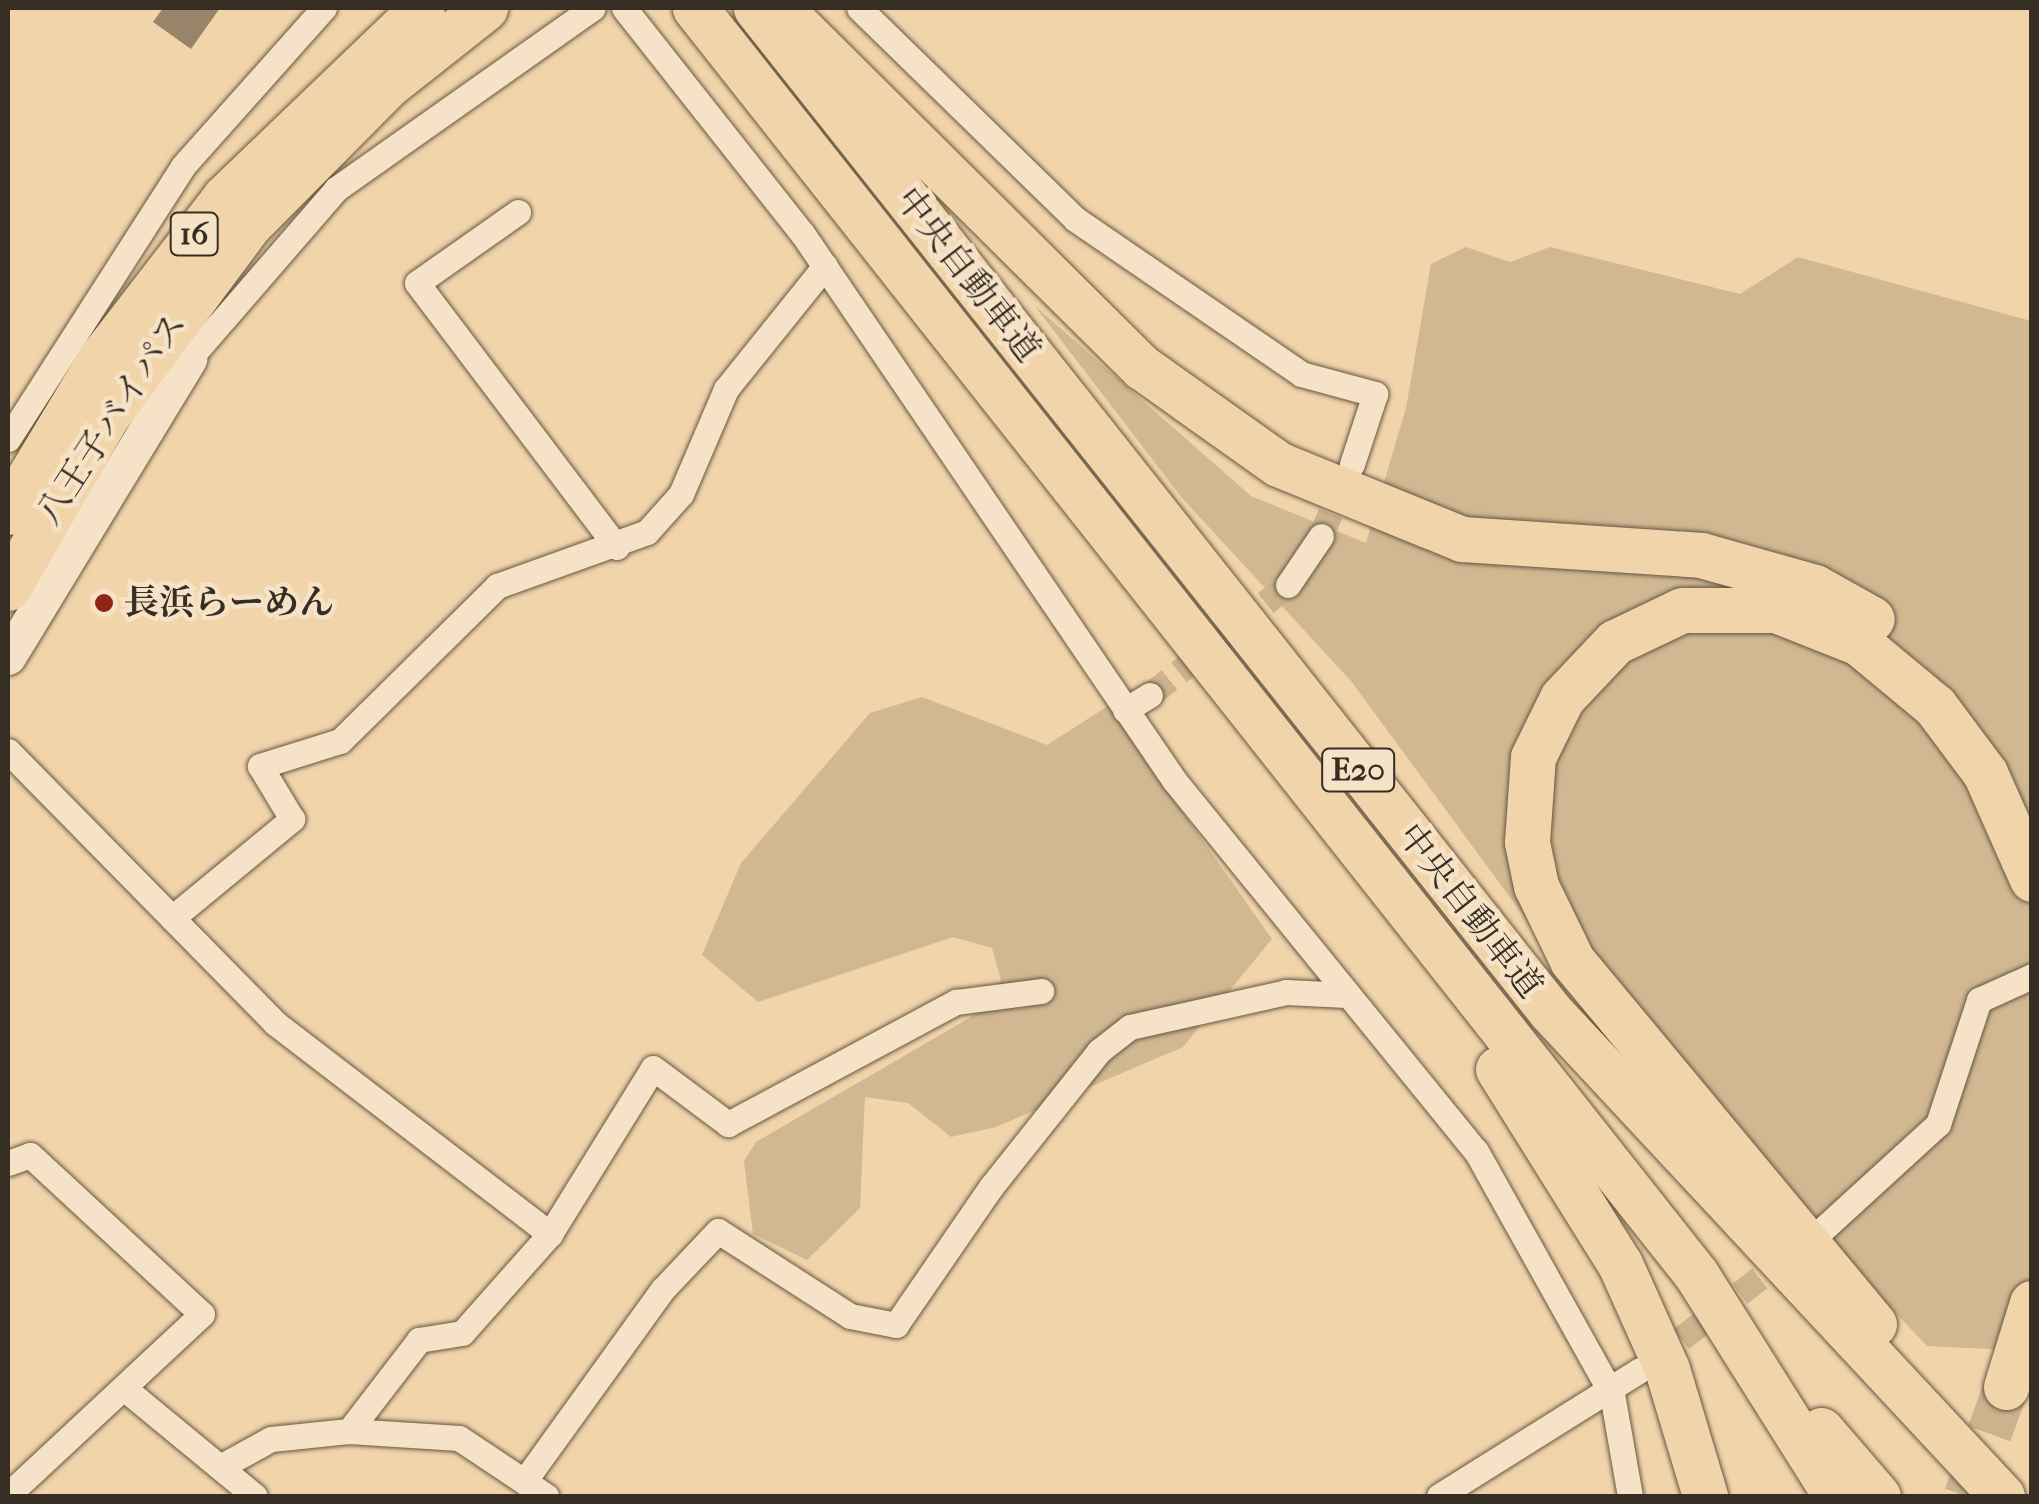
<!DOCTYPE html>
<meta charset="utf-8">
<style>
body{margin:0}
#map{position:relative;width:2039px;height:1504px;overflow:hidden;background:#f1d4a9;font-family:"IM FELL French Canon","Noto Serif JP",serif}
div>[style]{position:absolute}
.green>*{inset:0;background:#d1b892}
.building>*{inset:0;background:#978469}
.street-tunnel>*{height:25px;margin-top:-12.5px;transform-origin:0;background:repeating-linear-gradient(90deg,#ccb38e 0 25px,transparent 0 37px)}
.highway-tunnel>*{height:45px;margin-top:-22.5px;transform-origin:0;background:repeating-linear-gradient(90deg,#ccb38e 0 45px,transparent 0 67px)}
.roads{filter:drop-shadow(0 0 2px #655744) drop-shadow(0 0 2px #655744)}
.street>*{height:25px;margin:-12.5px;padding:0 12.5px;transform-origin:12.5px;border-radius:12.5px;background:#f6e3c7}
.secondary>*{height:35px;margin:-17.5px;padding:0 17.5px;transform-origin:17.5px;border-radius:17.5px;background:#f6e3c7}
.highway>*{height:45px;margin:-22.5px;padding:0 22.5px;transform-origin:22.5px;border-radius:22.5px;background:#f1d4a9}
.dots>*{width:28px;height:28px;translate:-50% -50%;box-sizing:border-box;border:5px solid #f6e3c7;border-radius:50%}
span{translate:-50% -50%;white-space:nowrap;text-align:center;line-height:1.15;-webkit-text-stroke:9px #f6e3c7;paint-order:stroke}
.shield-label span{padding:2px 8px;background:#f6e3c7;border:2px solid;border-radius:8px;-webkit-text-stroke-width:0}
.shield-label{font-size:32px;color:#362d23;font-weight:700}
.street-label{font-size:35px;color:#362d23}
.poi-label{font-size:35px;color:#362d23;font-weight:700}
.left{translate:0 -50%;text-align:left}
.frame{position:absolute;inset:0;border:10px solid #362d23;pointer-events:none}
</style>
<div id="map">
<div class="green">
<div style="clip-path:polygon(1466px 247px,1510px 262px,1550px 247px,1740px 294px,1798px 257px,2031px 321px,2031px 1351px,1927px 1346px,1537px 934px,1351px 681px,1182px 498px,1034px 305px,1251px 496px,1366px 543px,1406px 408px,1431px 264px)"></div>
<div style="clip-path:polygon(922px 697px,1047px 745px,1108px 706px,1272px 939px,1183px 1047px,996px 1127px,951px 1137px,908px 1103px,865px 1097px,860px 1208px,807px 1260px,753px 1234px,744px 1161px,756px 1142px,971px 1017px,1001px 980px,992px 948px,953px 937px,758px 1002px,702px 955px,741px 863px,870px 713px)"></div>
</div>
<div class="building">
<div style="clip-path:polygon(163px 8px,220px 8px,191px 49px,153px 22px)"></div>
</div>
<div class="street-tunnel">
<div style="left:1321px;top:536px;width:60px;rotate:-67.3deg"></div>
<div style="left:1150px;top:695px;width:176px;rotate:-38.6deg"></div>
<div style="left:1652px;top:1361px;width:175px;rotate:-37.6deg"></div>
</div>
<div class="highway-tunnel">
<div style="left:1966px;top:1496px;width:116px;rotate:-69.8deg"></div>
</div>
<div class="roads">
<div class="street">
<div style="left:624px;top:8px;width:287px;rotate:51.7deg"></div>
<div style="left:802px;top:233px;width:662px;rotate:55.78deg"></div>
<div style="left:1174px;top:780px;width:478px;rotate:50.9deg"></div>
<div style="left:1476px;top:1151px;width:278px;rotate:60.8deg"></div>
<div style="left:1612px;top:1394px;width:104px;rotate:80deg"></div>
<div style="left:859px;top:8px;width:302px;rotate:44.3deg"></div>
<div style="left:1075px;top:219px;width:274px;rotate:34.4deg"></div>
<div style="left:1301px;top:374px;width:77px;rotate:15.1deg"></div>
<div style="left:1375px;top:394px;width:74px;rotate:108.2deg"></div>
<div style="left:518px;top:212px;width:123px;rotate:144.9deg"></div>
<div style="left:417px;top:283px;width:331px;rotate:52.9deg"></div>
<div style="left:189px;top:359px;width:225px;rotate:-49.1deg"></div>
<div style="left:336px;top:189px;width:314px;rotate:-35.2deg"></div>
<div style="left:8px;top:439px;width:324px;rotate:-57.3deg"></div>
<div style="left:183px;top:166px;width:212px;rotate:-48.3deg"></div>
<div style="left:1288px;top:585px;width:59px;rotate:-56deg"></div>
<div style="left:1125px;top:710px;width:29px;rotate:-31deg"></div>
<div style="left:8px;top:751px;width:381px;rotate:45.5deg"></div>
<div style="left:275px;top:1023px;width:347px;rotate:37.5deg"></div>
<div style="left:550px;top:1234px;width:132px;rotate:131.6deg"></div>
<div style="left:462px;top:1333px;width:44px;rotate:170.8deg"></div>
<div style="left:419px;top:1340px;width:115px;rotate:127.6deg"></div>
<div style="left:172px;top:918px;width:156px;rotate:-39.5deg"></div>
<div style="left:292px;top:819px;width:62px;rotate:-121.1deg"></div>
<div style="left:260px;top:766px;width:84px;rotate:-17.4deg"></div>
<div style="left:340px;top:741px;width:221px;rotate:-44.6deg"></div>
<div style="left:497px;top:586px;width:159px;rotate:-19.8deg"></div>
<div style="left:647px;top:532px;width:51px;rotate:-48.2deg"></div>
<div style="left:681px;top:494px;width:114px;rotate:-66.8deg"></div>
<div style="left:726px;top:389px;width:158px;rotate:-51.2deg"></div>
<div style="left:8px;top:1163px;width:23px;rotate:-20deg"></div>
<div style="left:30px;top:1155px;width:234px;rotate:42.8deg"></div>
<div style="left:202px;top:1314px;width:265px;rotate:137deg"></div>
<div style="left:1823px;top:1229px;width:156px;rotate:-42.4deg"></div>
<div style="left:1938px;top:1124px;width:131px;rotate:-71.7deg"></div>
<div style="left:1979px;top:1000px;width:58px;rotate:-24.4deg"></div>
<div style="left:550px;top:1234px;width:195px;rotate:-58.2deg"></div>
<div style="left:653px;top:1068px;width:94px;rotate:36.7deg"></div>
<div style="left:728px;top:1124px;width:259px;rotate:-28.2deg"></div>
<div style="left:956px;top:1002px;width:86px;rotate:-7.4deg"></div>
<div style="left:125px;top:1389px;width:168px;rotate:39.5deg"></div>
<div style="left:220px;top:1467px;width:58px;rotate:-28.8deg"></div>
<div style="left:271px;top:1439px;width:78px;rotate:-5.9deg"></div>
<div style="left:349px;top:1431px;width:110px;rotate:3.6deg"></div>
<div style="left:459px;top:1438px;width:105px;rotate:33.7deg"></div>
<div style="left:528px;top:1476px;width:231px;rotate:-54.2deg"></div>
<div style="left:663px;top:1289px;width:80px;rotate:-46.5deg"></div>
<div style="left:718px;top:1231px;width:157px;rotate:32.8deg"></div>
<div style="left:850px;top:1316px;width:47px;rotate:11.1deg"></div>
<div style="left:896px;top:1325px;width:168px;rotate:-55.5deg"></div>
<div style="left:991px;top:1187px;width:174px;rotate:-51.5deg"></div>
<div style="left:1099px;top:1051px;width:39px;rotate:-38deg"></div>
<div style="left:1130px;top:1027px;width:160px;rotate:-12.6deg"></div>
<div style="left:1286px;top:992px;width:61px;rotate:2.8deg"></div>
<div style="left:1439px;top:1496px;width:237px;rotate:-32.1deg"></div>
</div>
<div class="secondary">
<div style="left:8px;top:657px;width:349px;rotate:-58.7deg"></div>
</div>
<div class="highway">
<div style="left:695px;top:8px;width:1614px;rotate:51.67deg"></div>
<div style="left:1696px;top:1274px;width:262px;rotate:57.8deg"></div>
<div style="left:756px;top:8px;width:1279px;rotate:51.63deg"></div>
<div style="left:1550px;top:1011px;width:663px;rotate:47.02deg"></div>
<div style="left:797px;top:25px;width:487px;rotate:44.8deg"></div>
<div style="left:1143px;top:368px;width:166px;rotate:35.4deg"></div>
<div style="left:1278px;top:464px;width:199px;rotate:22.2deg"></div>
<div style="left:1462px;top:539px;width:240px;rotate:3.8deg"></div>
<div style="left:1701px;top:555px;width:118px;rotate:15.7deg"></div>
<div style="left:1815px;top:587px;width:65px;rotate:29.3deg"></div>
<div style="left:8px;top:512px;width:180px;rotate:-58.9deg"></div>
<div style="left:101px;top:358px;width:202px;rotate:-52.4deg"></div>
<div style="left:224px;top:198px;width:274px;rotate:-43.8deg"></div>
<div style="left:8px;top:588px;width:198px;rotate:-60.1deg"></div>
<div style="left:107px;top:416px;width:238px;rotate:-53.4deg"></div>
<div style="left:249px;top:225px;width:197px;rotate:-45.2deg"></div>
<div style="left:388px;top:85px;width:124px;rotate:-38.4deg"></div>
<div style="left:1498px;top:1069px;width:230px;rotate:58deg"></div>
<div style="left:1620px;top:1264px;width:115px;rotate:65.9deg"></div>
<div style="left:1667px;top:1369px;width:133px;rotate:73.3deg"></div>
<div style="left:1874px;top:1324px;width:473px;rotate:-129.7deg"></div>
<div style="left:1572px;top:960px;width:82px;rotate:-115.9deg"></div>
<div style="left:1536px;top:886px;width:45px;rotate:-101.6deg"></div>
<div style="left:1527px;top:842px;width:85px;rotate:-86deg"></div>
<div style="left:1533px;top:757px;width:66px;rotate:-63.8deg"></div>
<div style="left:1562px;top:698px;width:77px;rotate:-46.6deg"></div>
<div style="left:1615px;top:642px;width:74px;rotate:-25.5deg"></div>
<div style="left:1682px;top:610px;width:94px"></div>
<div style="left:1776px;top:610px;width:89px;rotate:21.7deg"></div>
<div style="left:1859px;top:643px;width:99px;rotate:39.7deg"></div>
<div style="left:1935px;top:706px;width:84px;rotate:53.3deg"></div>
<div style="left:1985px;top:773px;width:116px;rotate:66.1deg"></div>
<div style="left:2006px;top:1387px;width:88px;rotate:-72.8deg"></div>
<div style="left:1821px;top:1430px;width:87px;rotate:49.2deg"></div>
</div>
</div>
<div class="dots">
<div style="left:104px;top:603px;background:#8f2418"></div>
</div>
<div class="shield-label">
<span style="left:194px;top:234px">16</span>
<span style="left:1358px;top:770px">E20</span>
</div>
<div class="street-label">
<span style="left:968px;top:275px;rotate:52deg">中央自動車道</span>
<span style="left:112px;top:419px;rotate:-57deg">八王子バイパス</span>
<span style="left:1470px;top:911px;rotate:52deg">中央自動車道</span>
</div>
<div class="poi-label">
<span class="left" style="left:124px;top:603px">長浜らーめん</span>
</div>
<div class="frame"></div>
</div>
